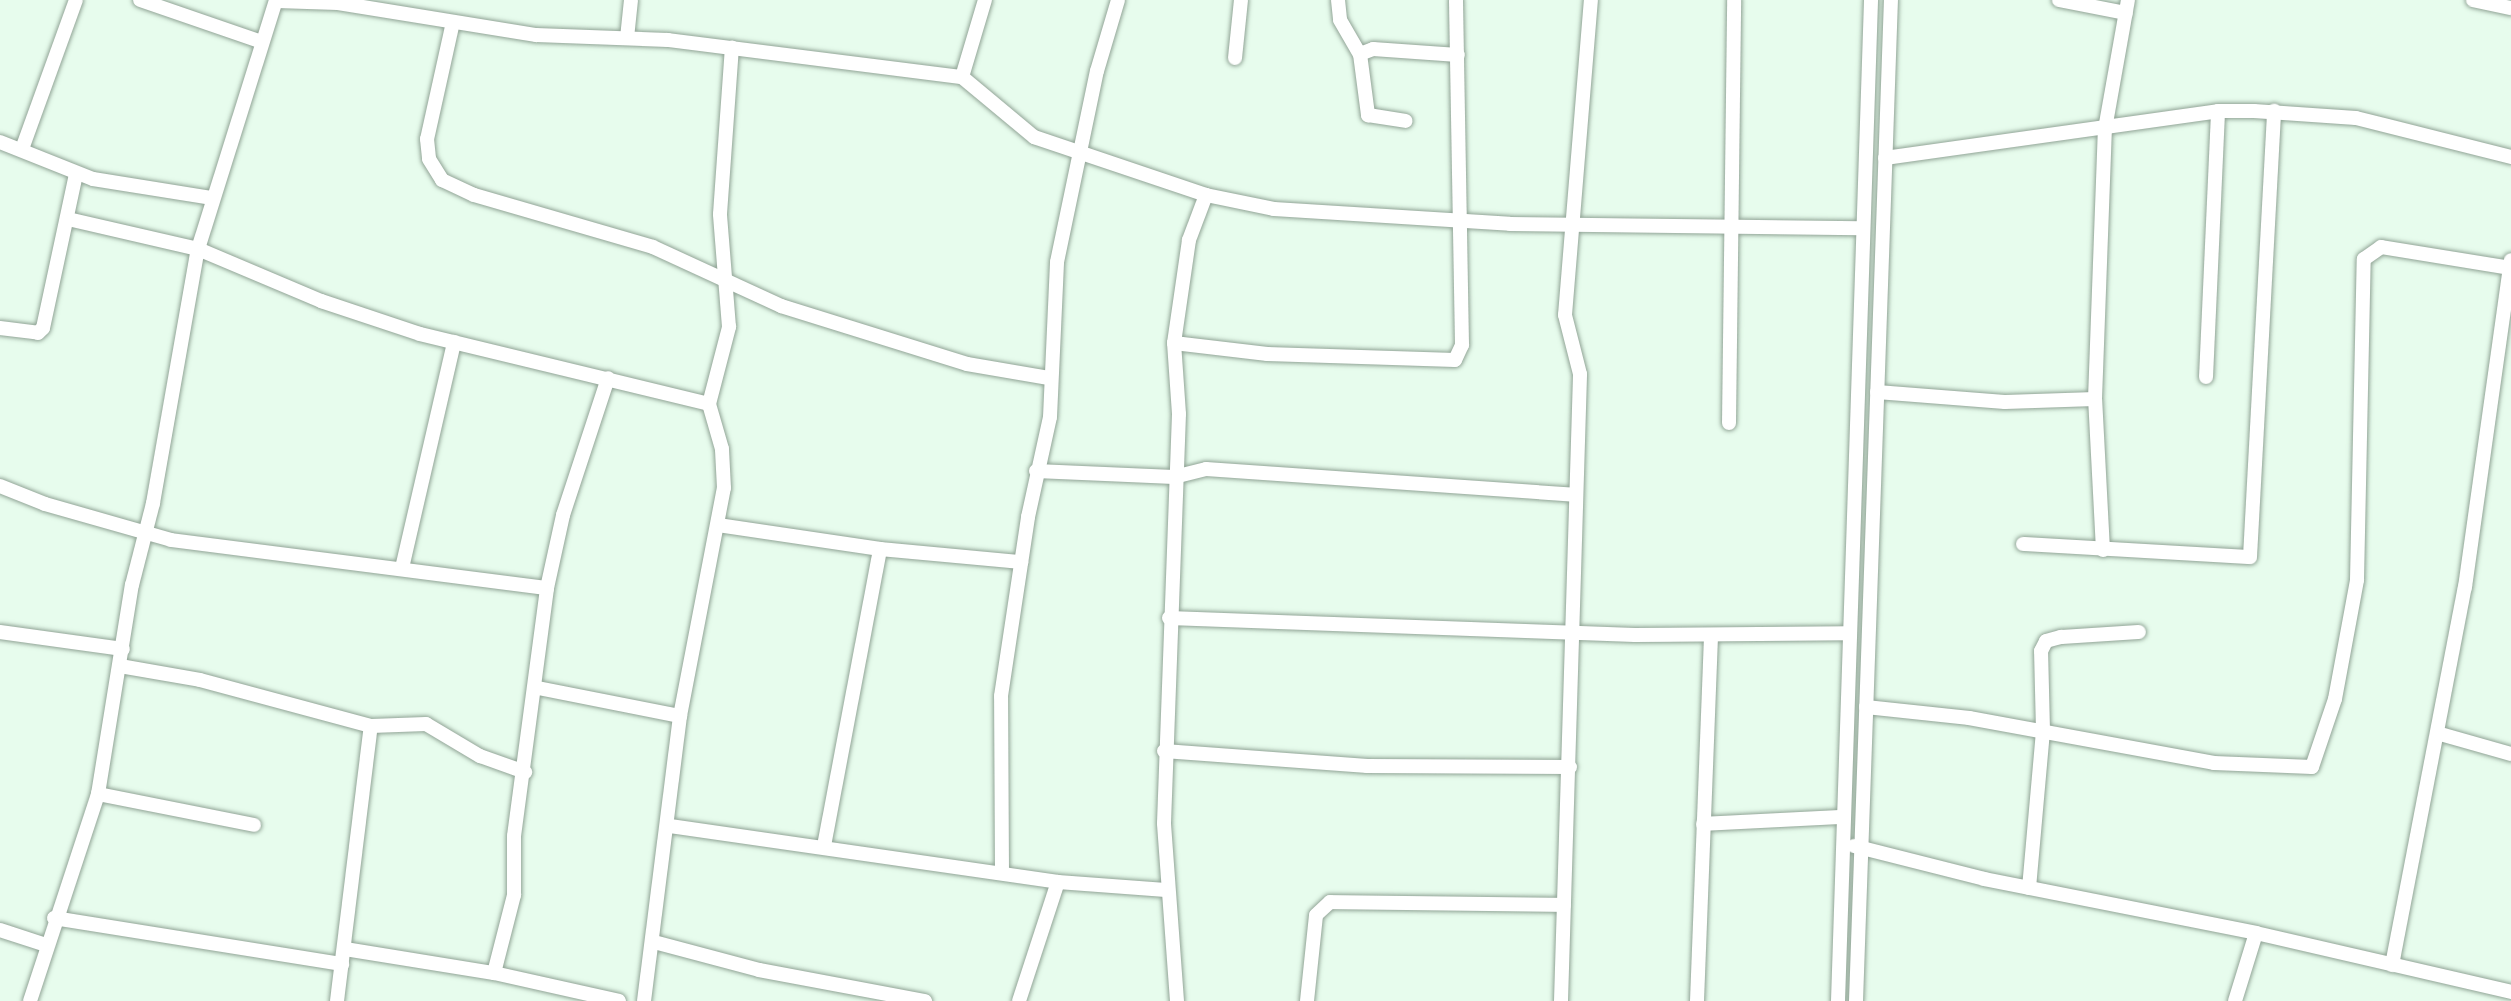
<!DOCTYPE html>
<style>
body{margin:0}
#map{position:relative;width:2511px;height:1001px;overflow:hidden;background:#e7fced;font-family:"Varela Round",sans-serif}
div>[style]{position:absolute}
.roads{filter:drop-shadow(0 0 2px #91a496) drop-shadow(0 0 2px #91a496)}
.minor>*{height:14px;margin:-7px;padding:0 7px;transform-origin:7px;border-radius:7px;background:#fff}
span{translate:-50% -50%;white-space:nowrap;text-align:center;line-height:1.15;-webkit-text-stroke:8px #e7fced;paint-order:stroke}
</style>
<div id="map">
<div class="roads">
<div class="minor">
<div style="left:140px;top:0;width:129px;rotate:19deg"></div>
<div style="left:1338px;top:0;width:20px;rotate:84deg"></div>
<div style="left:1340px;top:20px;width:39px;rotate:60deg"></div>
<div style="left:1360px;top:54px;width:62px;rotate:82.5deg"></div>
<div style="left:1368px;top:115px;width:38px;rotate:9deg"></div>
<div style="left:2059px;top:0;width:68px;rotate:11deg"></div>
<div style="left:2473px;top:0;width:39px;rotate:12deg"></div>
<div style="left:277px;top:1px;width:61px;rotate:1.9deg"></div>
<div style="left:338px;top:3px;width:201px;rotate:9.2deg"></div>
<div style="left:536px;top:35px;width:132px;rotate:2.2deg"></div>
<div style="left:668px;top:40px;width:296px;rotate:7.2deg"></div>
<div style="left:962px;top:77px;width:94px;rotate:39.8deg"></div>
<div style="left:1034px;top:137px;width:182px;rotate:18.6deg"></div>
<div style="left:1206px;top:195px;width:69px;rotate:11.6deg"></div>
<div style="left:1274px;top:209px;width:236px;rotate:3.6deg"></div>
<div style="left:1510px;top:224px;width:351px;rotate:0.7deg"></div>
<div style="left:453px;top:22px;width:120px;rotate:102.5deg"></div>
<div style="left:427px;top:139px;width:20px;rotate:84deg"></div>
<div style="left:429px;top:159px;width:25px;rotate:58deg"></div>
<div style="left:442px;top:180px;width:35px;rotate:25deg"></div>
<div style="left:474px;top:195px;width:186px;rotate:16.2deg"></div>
<div style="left:653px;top:247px;width:141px;rotate:24.7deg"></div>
<div style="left:781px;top:306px;width:195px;rotate:17.3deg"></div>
<div style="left:967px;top:364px;width:83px;rotate:9.7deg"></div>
<div style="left:627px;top:38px;width:38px;rotate:-84deg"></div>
<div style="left:1360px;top:54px;width:14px;rotate:-21deg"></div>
<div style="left:1373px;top:49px;width:85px;rotate:4deg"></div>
<div style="left:1235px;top:58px;width:58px;rotate:-84.1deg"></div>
<div style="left:962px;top:77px;width:80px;rotate:-73.4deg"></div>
<div style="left:0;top:142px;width:100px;rotate:21.7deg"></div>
<div style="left:93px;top:179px;width:121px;rotate:9.1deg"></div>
<div style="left:22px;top:149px;width:158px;rotate:-70.1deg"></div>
<div style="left:1885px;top:158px;width:336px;rotate:-8deg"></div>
<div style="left:2218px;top:111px;width:36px"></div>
<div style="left:2254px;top:111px;width:102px;rotate:3.9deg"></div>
<div style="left:2356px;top:118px;width:160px;rotate:14.1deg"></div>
<div style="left:68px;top:219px;width:133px;rotate:13deg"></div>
<div style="left:198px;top:249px;width:134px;rotate:22.9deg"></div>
<div style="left:321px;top:301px;width:104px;rotate:18.4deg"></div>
<div style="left:420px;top:334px;width:297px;rotate:13.6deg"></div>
<div style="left:0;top:328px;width:38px;rotate:7deg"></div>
<div style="left:38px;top:333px;width:7px;rotate:-45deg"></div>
<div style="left:43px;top:328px;width:157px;rotate:-77.9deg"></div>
<div style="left:1174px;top:343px;width:94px;rotate:6.7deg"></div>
<div style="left:1267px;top:354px;width:188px;rotate:1.8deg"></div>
<div style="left:1455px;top:360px;width:17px;rotate:-65deg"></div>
<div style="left:1462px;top:345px;width:345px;rotate:-91deg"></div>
<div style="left:2206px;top:377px;width:266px;rotate:-87.4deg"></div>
<div style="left:1877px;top:392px;width:128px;rotate:4.5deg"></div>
<div style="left:2005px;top:402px;width:90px;rotate:-1.9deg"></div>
<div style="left:1729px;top:423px;width:423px;rotate:-89.3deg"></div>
<div style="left:1036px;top:471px;width:138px;rotate:2.5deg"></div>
<div style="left:1174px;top:477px;width:33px;rotate:-14deg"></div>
<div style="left:1206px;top:469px;width:369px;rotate:4deg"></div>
<div style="left:0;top:486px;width:48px;rotate:21.8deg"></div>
<div style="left:45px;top:504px;width:131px;rotate:15.9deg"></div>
<div style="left:171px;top:540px;width:379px;rotate:7.3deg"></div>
<div style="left:718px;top:525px;width:164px;rotate:8.4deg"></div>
<div style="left:880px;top:549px;width:142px;rotate:5.3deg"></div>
<div style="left:2023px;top:544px;width:227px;rotate:3.3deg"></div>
<div style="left:2250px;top:557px;width:447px;rotate:-86.9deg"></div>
<div style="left:2103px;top:550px;width:151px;rotate:-93deg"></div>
<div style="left:2095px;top:399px;width:270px;rotate:-87.9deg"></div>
<div style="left:2105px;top:129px;width:131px;rotate:-79.9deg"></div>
<div style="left:402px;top:568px;width:232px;rotate:-77deg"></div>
<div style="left:1169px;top:618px;width:466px;rotate:2.1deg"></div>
<div style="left:1635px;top:635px;width:213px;rotate:-0.5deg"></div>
<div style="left:0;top:632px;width:124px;rotate:7.9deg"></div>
<div style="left:120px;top:666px;width:81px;rotate:9.9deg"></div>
<div style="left:200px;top:680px;width:177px;rotate:15.1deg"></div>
<div style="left:371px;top:726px;width:55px;rotate:-2.1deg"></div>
<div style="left:426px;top:724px;width:63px;rotate:30.7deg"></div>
<div style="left:480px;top:756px;width:48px;rotate:19.6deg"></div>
<div style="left:538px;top:688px;width:145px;rotate:11.2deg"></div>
<div style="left:1866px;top:707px;width:104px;rotate:6.1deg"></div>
<div style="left:1969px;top:718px;width:249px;rotate:10.4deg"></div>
<div style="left:2214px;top:763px;width:98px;rotate:2.3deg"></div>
<div style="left:2312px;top:767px;width:72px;rotate:-71.3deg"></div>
<div style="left:2335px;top:699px;width:121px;rotate:-79.5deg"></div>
<div style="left:2357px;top:580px;width:321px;rotate:-88.8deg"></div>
<div style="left:2364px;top:259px;width:21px;rotate:-35deg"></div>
<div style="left:2381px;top:247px;width:132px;rotate:9.2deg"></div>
<div style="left:2440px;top:734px;width:74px;rotate:15.7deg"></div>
<div style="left:1164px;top:751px;width:204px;rotate:4.2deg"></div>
<div style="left:1367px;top:766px;width:203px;rotate:0.3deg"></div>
<div style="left:98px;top:794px;width:159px;rotate:11.2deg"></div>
<div style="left:1703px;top:824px;width:140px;rotate:-2.9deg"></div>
<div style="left:670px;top:826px;width:392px;rotate:8.2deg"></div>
<div style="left:1058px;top:882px;width:108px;rotate:4.2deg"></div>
<div style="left:824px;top:846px;width:302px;rotate:-79.3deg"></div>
<div style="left:1854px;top:846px;width:134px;rotate:14.2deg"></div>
<div style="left:1984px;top:879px;width:277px;rotate:11.2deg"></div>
<div style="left:2256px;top:933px;width:262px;rotate:13deg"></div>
<div style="left:1002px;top:873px;width:177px;rotate:-90.3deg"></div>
<div style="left:1001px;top:696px;width:181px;rotate:-81.4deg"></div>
<div style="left:1028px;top:517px;width:102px;rotate:-77.6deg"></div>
<div style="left:1050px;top:417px;width:155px;rotate:-87.4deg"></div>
<div style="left:1057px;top:262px;width:195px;rotate:-78.2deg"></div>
<div style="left:1097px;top:71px;width:74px;rotate:-73.5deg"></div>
<div style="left:2029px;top:888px;width:158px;rotate:-84.9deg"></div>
<div style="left:2043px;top:731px;width:80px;rotate:-91.4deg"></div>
<div style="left:2041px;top:651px;width:11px;rotate:-63deg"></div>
<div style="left:2046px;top:641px;width:16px;rotate:-15deg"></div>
<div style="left:2061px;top:637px;width:78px;rotate:-3.7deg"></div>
<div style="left:54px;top:918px;width:292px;rotate:9.1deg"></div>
<div style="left:0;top:930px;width:48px;rotate:18.1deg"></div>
<div style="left:654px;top:942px;width:109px;rotate:14.9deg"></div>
<div style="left:759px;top:970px;width:169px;rotate:10.6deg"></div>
<div style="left:345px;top:949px;width:151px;rotate:9.2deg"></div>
<div style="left:494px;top:973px;width:128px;rotate:12.6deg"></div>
<div style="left:2392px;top:965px;width:385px;rotate:-79.1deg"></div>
<div style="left:2465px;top:587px;width:330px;rotate:-82deg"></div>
<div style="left:494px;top:973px;width:81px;rotate:-75.6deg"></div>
<div style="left:514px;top:895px;width:59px;rotate:-90deg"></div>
<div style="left:514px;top:836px;width:250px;rotate:-82.4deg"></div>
<div style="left:547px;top:588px;width:75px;rotate:-77.6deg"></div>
<div style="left:563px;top:515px;width:144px;rotate:-71.8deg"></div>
<div style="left:30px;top:1001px;width:218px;rotate:-71.8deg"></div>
<div style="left:98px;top:794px;width:212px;rotate:-80.8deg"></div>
<div style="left:132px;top:585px;width:85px;rotate:-75.6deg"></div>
<div style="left:153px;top:503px;width:258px;rotate:-80deg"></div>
<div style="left:198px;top:249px;width:261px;rotate:-72.6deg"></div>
<div style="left:337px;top:1001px;width:277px;rotate:-83deg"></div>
<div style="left:644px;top:1001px;width:287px;rotate:-82.8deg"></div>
<div style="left:680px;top:716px;width:232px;rotate:-79.1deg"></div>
<div style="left:724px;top:488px;width:39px;rotate:-93deg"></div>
<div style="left:722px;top:449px;width:47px;rotate:-106.1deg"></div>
<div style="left:709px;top:404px;width:80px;rotate:-75.4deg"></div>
<div style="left:729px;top:327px;width:113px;rotate:-94.6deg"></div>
<div style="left:720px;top:214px;width:167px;rotate:-85.9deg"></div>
<div style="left:1019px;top:1001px;width:125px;rotate:-71.9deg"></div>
<div style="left:1177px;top:1001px;width:178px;rotate:-94.2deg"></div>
<div style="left:1164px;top:823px;width:409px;rotate:-87.9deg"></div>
<div style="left:1179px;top:414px;width:71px;rotate:-94deg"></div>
<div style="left:1174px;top:343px;width:104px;rotate:-81.7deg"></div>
<div style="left:1189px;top:240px;width:48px;rotate:-69.3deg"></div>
<div style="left:1307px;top:1001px;width:86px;rotate:-84deg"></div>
<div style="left:1316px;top:915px;width:19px;rotate:-43deg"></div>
<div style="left:1330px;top:902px;width:234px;rotate:0.7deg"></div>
<div style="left:1561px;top:1001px;width:627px;rotate:-88.26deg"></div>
<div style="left:1580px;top:374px;width:61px;rotate:-104.3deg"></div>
<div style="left:1565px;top:315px;width:316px;rotate:-85.3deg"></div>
<div style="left:1697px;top:1001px;width:364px;rotate:-87.8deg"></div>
<div style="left:1838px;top:1001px;width:1002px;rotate:-88.11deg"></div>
<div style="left:1856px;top:1001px;width:1002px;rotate:-88deg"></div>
<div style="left:2235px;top:1001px;width:71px;rotate:-72.8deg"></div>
</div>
</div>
</div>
